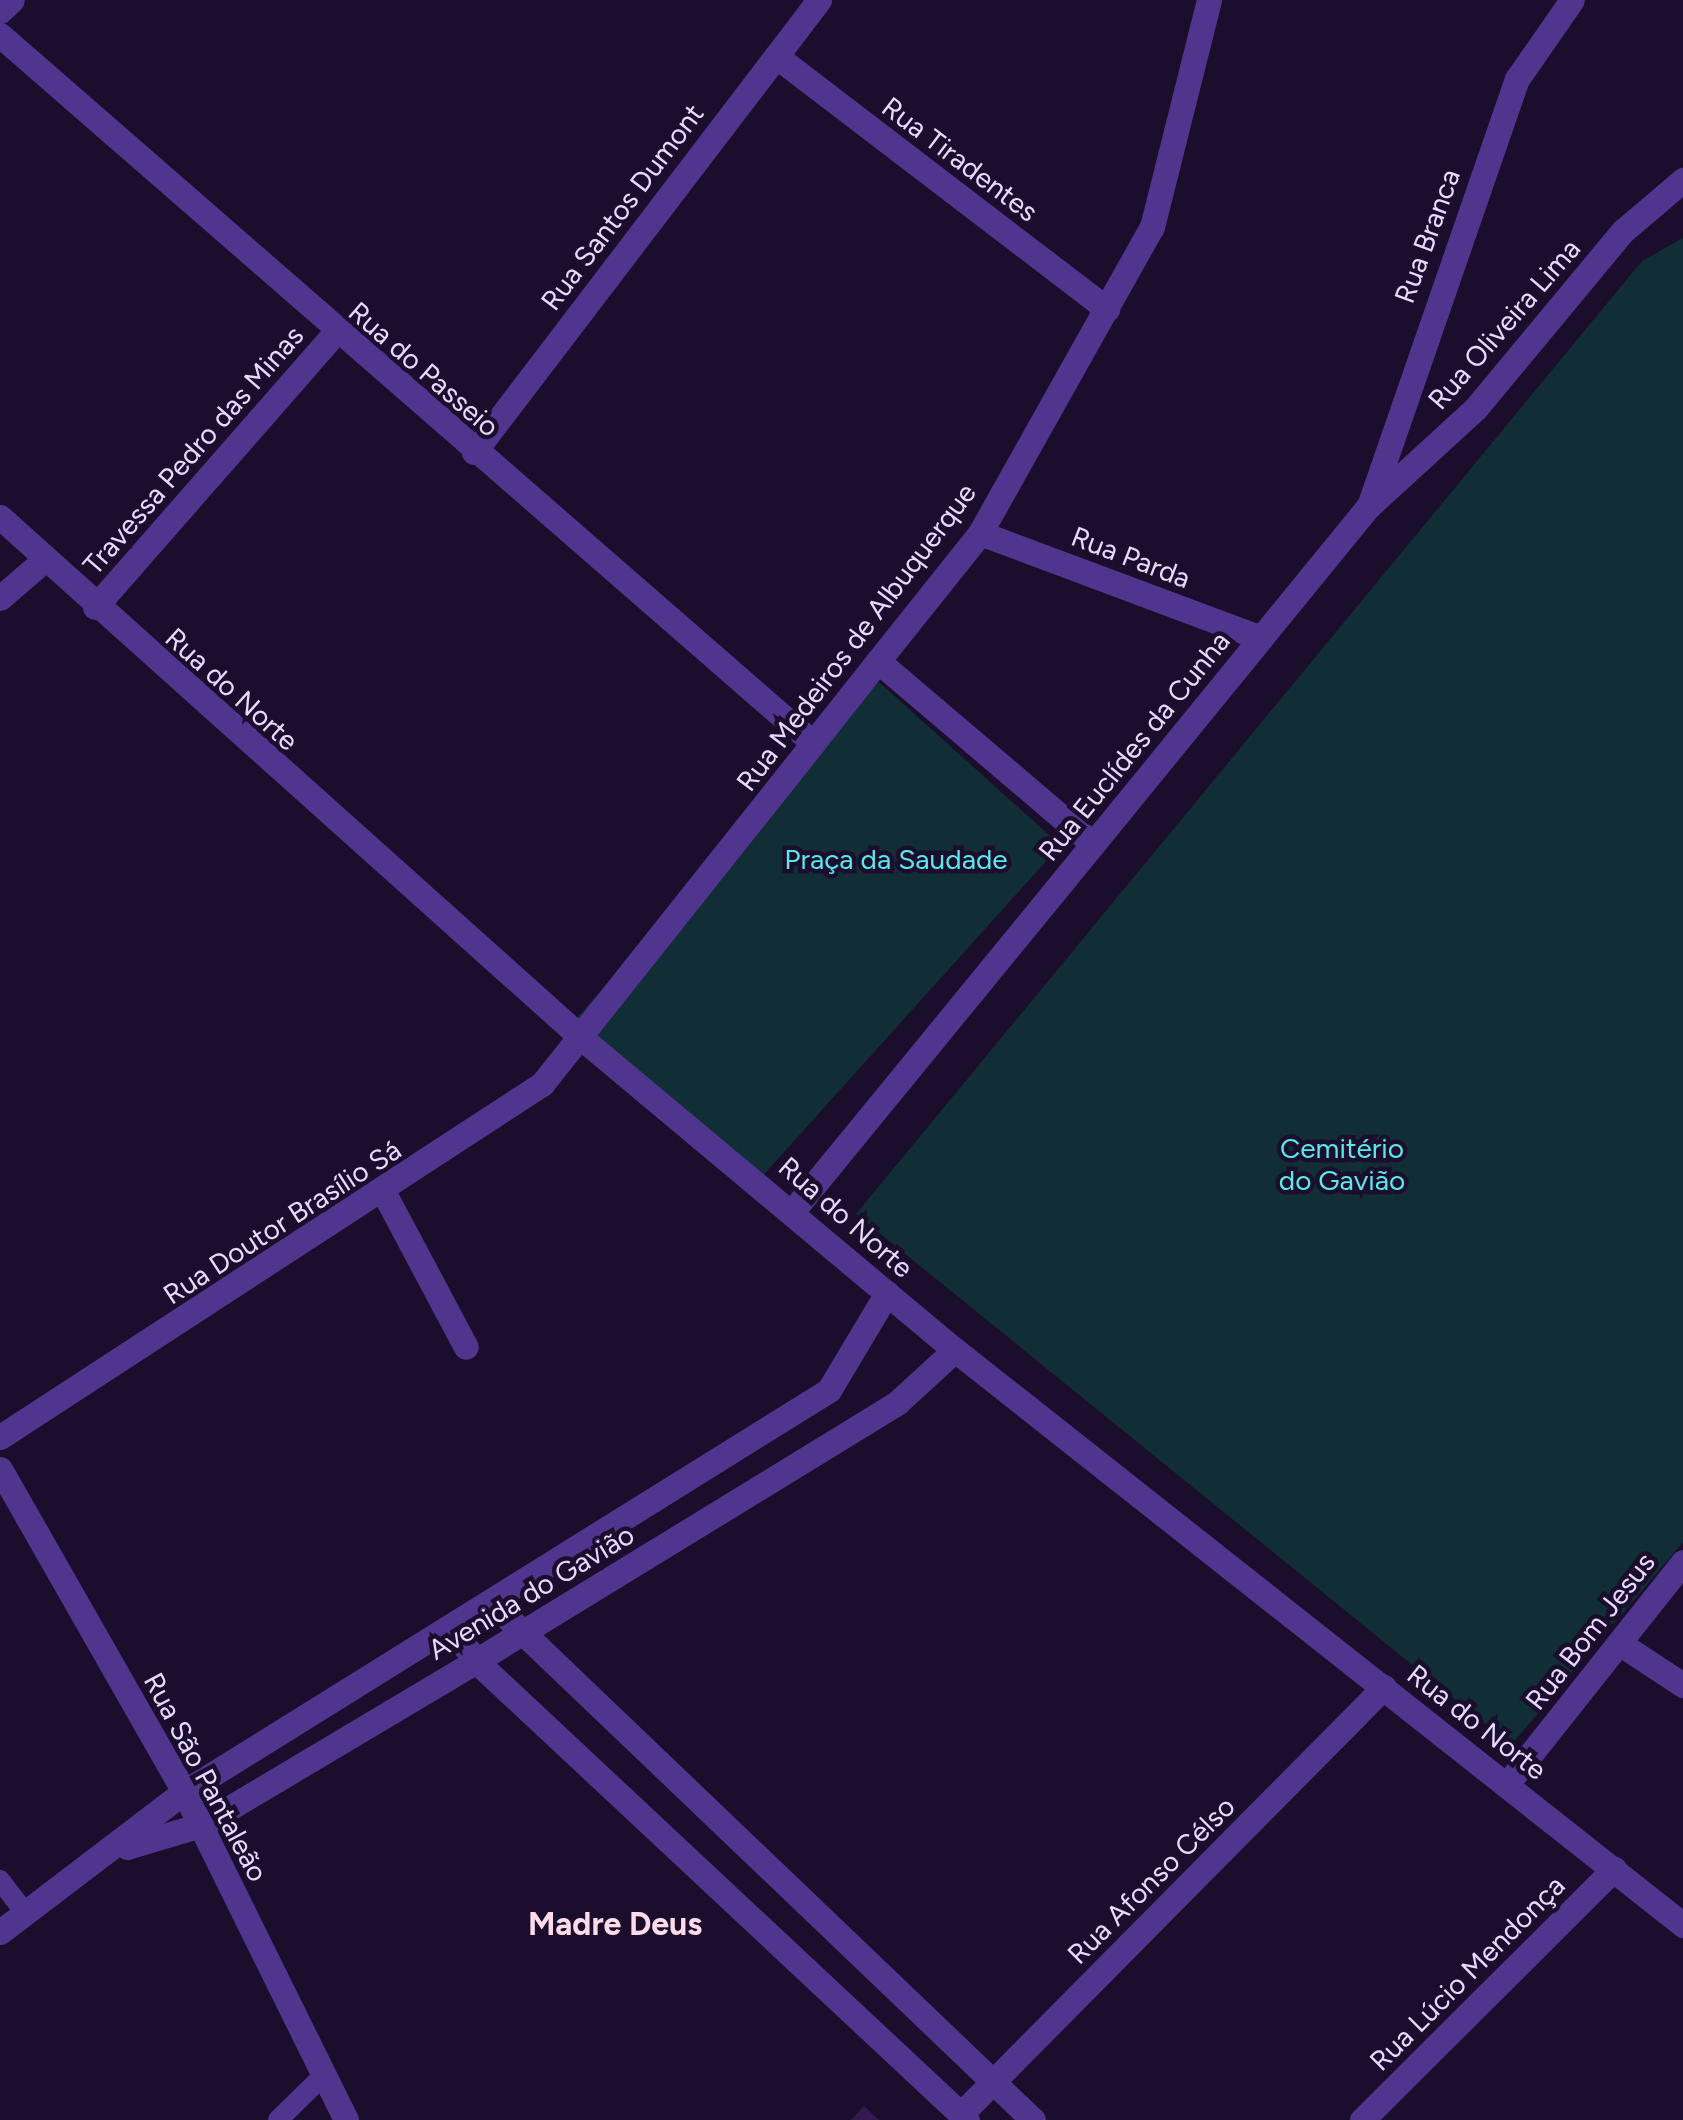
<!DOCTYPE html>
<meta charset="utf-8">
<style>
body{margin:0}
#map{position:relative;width:1683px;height:2120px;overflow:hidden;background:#1b0e2c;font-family:Figtree,sans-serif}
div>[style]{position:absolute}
.green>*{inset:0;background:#112e36;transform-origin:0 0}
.building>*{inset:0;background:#32194f}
.service>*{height:20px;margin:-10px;padding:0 10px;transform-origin:10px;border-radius:10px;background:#50358f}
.minor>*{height:25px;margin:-12.5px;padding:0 12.5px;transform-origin:12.5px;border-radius:12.5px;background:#50358f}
.tertiary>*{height:25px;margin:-12.5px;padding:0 12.5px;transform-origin:12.5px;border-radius:12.5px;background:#50358f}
span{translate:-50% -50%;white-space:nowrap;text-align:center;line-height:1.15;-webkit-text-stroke:9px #1b0e2c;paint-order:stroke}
.street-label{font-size:28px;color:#e7d9ff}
.park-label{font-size:28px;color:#59e9eb}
.quarter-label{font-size:32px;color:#ffdbe9;font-weight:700}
</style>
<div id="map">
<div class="green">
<div style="clip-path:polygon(1683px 238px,1683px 1542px,1511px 1745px,856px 1214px,1642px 261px)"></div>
<div style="left:879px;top:682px;width:244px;height:451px;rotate:42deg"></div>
</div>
<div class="building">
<div style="clip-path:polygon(864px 2106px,879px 2120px,851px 2120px)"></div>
</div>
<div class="service">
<div style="left:0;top:1880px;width:43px;rotate:52.6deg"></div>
<div style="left:278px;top:2120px;width:64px;rotate:-44.4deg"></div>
</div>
<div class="minor">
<div style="left:0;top:11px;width:16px;rotate:-43deg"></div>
<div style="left:776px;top:56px;width:417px;rotate:37.4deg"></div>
<div style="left:1369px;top:506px;width:452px;rotate:-70.9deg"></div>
<div style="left:1517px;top:79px;width:96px;rotate:-55.2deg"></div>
<div style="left:980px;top:533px;width:300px;rotate:20.5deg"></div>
<div style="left:0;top:598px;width:58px;rotate:-40.8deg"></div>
<div style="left:95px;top:607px;width:366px;rotate:-48.8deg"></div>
<div style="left:878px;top:661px;width:164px;rotate:-51.4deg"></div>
<div style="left:980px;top:533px;width:351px;rotate:-60.7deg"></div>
<div style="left:1152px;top:227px;width:234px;rotate:-75.9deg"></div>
<div style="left:1093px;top:844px;width:436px;rotate:-50.8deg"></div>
<div style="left:1369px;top:506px;width:144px;rotate:-42.5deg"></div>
<div style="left:1475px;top:409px;width:231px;rotate:-50.3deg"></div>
<div style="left:1623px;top:231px;width:79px;rotate:-40.4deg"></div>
<div style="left:384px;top:1193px;width:174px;rotate:62deg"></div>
<div style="left:0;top:1437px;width:647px;rotate:-33.08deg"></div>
<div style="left:542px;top:1084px;width:436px;rotate:-51.5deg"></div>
<div style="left:493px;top:1604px;width:747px;rotate:43.7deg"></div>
<div style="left:452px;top:1629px;width:40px;rotate:53deg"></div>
<div style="left:476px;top:1661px;width:672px;rotate:43.07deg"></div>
<div style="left:1619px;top:1643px;width:77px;rotate:33.3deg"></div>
<div style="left:1507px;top:1784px;width:283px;rotate:-51.6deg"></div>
<div style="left:961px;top:2114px;width:601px;rotate:-45.27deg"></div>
<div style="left:1362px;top:2120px;width:356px;rotate:-44.9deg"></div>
</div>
<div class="tertiary">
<div style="left:0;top:35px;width:1078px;rotate:41.05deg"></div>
<div style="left:813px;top:743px;width:105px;rotate:-51.6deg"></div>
<div style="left:878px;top:661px;width:282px;rotate:40.4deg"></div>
<div style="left:1093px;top:844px;width:472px;rotate:129.3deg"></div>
<div style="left:474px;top:452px;width:569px;rotate:-52.65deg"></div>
<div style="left:0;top:517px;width:785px;rotate:41.85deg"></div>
<div style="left:585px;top:1041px;width:482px;rotate:39.9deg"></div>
<div style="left:955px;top:1350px;width:928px;rotate:38.3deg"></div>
<div style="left:0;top:1469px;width:372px;rotate:60.3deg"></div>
<div style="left:184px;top:1792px;width:366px;rotate:63.7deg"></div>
<div style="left:127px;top:1847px;width:77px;rotate:-16.6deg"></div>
<div style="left:201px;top:1825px;width:320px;rotate:-30.8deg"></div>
<div style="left:476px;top:1661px;width:495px;rotate:-31.5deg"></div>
<div style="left:898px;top:1402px;width:77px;rotate:-42.4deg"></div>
<div style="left:0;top:1932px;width:231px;rotate:-37.3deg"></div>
<div style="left:184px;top:1792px;width:760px;rotate:-31.93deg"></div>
<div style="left:829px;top:1390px;width:113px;rotate:-59.1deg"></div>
</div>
<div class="street-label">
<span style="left:960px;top:159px;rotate:37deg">Rua Tiradentes</span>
<span style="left:622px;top:207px;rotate:-53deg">Rua Santos Dumont</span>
<span style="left:1427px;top:236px;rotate:-70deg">Rua Branca</span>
<span style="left:1504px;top:324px;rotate:-49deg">Rua Oliveira Lima</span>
<span style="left:424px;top:369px;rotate:41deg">Rua do Passeio</span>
<span style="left:193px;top:450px;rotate:-49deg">Travessa Pedro das Minas</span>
<span style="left:1131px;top:557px;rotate:21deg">Rua Parda</span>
<span style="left:856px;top:637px;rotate:-53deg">Rua Medeiros de Albuquerque</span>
<span style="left:232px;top:689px;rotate:42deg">Rua do Norte</span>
<span style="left:1134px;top:746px;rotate:-51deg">Rua Euclídes da Cunha</span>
<span style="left:846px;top:1217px;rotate:41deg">Rua do Norte</span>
<span style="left:282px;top:1222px;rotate:-33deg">Rua Doutor Brasílio Sá</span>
<span style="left:531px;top:1592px;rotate:-31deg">Avenida do Gavião</span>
<span style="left:1590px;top:1631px;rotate:-52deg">Rua Bom Jesus</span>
<span style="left:1477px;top:1722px;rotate:38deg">Rua do Norte</span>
<span style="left:206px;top:1777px;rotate:62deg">Rua São Pantaleão</span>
<span style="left:1151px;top:1880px;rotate:-45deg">Rua Afonso Célso</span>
<span style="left:1467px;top:1973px;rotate:-45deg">Rua Lúcio Mendonça</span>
</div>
<div class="park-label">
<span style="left:896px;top:859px">Praça da Saudade</span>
<span style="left:1342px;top:1164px">Cemitério<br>do Gavião</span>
</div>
<div class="quarter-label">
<span style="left:615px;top:1924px">Madre Deus</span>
</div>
</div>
